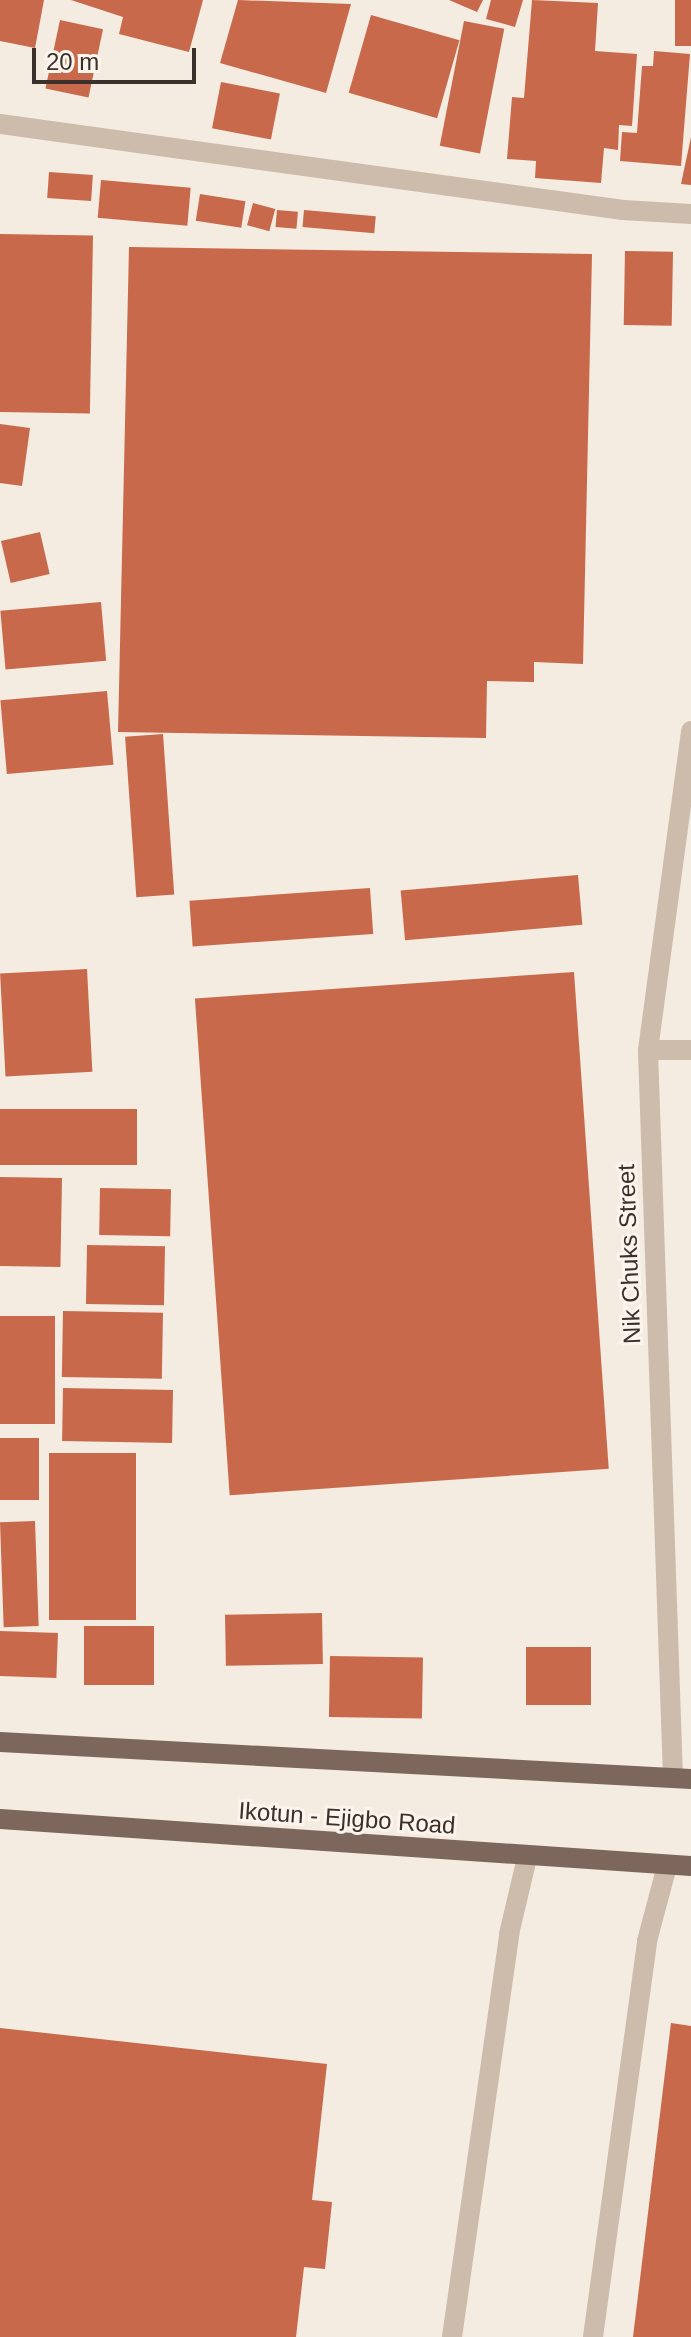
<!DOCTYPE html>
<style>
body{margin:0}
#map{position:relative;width:691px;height:2337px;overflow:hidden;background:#f4ebe1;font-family:Helvetica,sans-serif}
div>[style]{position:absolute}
.building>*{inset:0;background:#c8694b;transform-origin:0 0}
.lane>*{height:20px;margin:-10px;padding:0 10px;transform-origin:10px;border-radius:10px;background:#cdbbac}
.street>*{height:20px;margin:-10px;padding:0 10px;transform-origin:10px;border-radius:10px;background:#cdbbac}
.primary>*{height:20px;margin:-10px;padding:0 10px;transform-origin:10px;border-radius:10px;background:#7d675c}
span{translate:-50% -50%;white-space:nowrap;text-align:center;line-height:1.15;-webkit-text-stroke:6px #fbf5ee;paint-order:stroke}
.street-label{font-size:24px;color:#3b302b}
.scale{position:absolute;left:32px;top:48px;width:164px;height:36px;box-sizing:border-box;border:4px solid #3b302b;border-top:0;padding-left:10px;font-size:24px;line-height:28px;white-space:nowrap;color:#3b302b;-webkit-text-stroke:6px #fbf5ee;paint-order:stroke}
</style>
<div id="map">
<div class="building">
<div style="clip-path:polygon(0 0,44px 0,35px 48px,0 41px)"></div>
<div style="clip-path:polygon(71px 0,203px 0,189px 52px,119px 34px,123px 17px)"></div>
<div style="clip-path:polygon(238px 0,351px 4px,326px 93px,220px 63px)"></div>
<div style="clip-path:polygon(449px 0,483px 0,477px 12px)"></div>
<div style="clip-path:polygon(491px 0,523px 0,515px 27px,486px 19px)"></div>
<div style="clip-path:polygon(532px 0,598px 3px,595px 51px,637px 54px,632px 126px,619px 125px,618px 150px,604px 148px,601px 183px,535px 178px,536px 161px,507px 159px,512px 97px,524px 98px)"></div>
<div style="left:675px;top:0;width:16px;height:46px"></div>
<div style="left:371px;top:15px;width:92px;height:81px;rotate:16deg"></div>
<div style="left:60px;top:20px;width:44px;height:70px;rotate:12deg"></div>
<div style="left:464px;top:21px;width:41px;height:127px;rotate:11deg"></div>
<div style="clip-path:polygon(654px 51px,690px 54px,681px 166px,620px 161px,622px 132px,637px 133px,642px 66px,653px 66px)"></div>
<div style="left:221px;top:82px;width:60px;height:47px;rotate:11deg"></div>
<div style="clip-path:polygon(691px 137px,691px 185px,681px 184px)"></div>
<div style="left:49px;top:172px;width:44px;height:26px;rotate:4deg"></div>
<div style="left:101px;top:180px;width:90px;height:38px;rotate:5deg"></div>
<div style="left:200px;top:194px;width:46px;height:27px;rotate:9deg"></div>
<div style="left:253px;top:203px;width:23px;height:23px;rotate:15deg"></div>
<div style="left:277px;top:210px;width:21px;height:17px;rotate:5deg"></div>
<div style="left:304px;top:210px;width:72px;height:17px;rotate:5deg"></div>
<div style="left:0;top:234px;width:93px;height:178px;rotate:1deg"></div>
<div style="clip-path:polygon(129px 247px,592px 254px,583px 664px,534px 662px,534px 682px,487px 681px,486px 738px,118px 732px)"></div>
<div style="left:625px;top:251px;width:48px;height:74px;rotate:1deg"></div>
<div style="clip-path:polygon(0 424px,30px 428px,22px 486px,0 483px)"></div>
<div style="left:40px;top:532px;width:43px;height:40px;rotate:77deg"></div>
<div style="left:101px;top:602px;width:59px;height:101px;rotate:85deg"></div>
<div style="left:107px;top:691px;width:74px;height:107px;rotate:85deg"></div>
<div style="left:163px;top:734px;width:161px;height:38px;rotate:86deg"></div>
<div style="left:578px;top:875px;width:50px;height:178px;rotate:85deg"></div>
<div style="left:370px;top:888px;width:46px;height:181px;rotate:86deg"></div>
<div style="left:87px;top:969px;width:103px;height:87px;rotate:87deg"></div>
<div style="left:574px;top:972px;width:498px;height:380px;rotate:86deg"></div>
<div style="left:137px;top:1109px;width:56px;height:137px;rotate:90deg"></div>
<div style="left:0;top:1177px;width:62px;height:89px;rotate:1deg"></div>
<div style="left:100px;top:1188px;width:71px;height:47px;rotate:1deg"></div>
<div style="left:87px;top:1245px;width:78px;height:59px;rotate:1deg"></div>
<div style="left:63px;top:1311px;width:100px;height:66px;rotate:1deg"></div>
<div style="left:0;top:1316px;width:55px;height:108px"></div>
<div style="left:63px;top:1388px;width:110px;height:53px;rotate:1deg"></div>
<div style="left:0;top:1438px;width:39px;height:62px"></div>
<div style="left:49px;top:1453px;width:87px;height:167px"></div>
<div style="left:35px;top:1521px;width:105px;height:35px;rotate:88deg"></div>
<div style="left:322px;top:1613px;width:51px;height:97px;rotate:89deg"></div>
<div style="left:84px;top:1626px;width:70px;height:59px"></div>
<div style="left:0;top:1631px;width:58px;height:45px;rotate:2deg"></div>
<div style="left:526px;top:1647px;width:65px;height:58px"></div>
<div style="left:330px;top:1656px;width:93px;height:61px;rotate:1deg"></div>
<div style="clip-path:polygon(671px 2023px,691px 2026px,691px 2337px,633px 2337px)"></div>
<div style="clip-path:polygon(0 2028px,327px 2064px,312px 2200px,332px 2202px,325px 2269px,304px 2267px,296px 2337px,0 2337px)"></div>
</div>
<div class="lane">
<div style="left:452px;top:2337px;width:407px;rotate:-81.9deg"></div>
<div style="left:509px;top:1934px;width:78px;rotate:-76.7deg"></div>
<div style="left:593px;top:2337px;width:400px;rotate:-82.2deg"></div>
<div style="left:647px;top:1941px;width:78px;rotate:-75.1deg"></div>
</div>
<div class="street">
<div style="left:0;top:124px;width:629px;rotate:7.86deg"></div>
<div style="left:623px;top:210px;width:68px;rotate:3.4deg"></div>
<div style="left:648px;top:1050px;width:43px"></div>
<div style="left:673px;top:1778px;width:728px;rotate:-91.97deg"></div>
<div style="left:648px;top:1050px;width:322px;rotate:-82.3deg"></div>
</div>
<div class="primary">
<div style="left:0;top:1742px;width:692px;rotate:3.07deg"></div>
<div style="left:0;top:1819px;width:693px;rotate:3.89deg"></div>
</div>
<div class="street-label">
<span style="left:629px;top:1254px;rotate:-92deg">Nik Chuks Street</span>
<span style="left:347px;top:1818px;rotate:4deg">Ikotun - Ejigbo Road</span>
</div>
<div class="scale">20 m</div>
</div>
